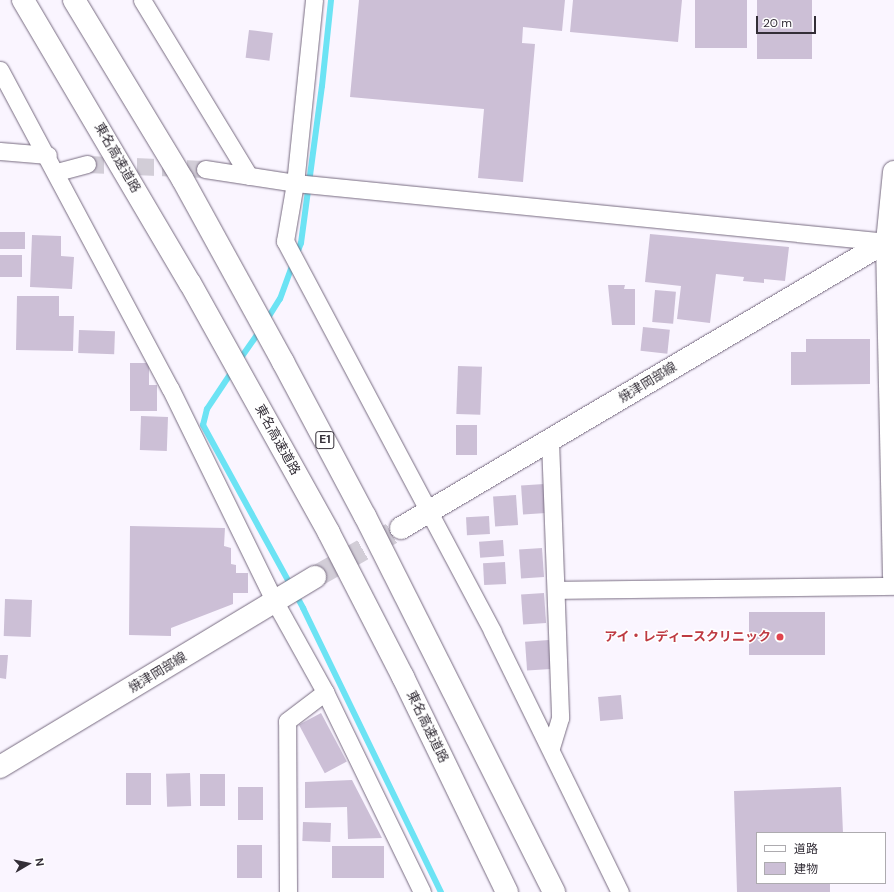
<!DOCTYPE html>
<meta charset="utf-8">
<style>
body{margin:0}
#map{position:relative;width:894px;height:892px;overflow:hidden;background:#faf5ff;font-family:"DM Sans","Noto Sans JP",sans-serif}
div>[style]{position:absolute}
.stream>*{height:6px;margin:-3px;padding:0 3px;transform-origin:3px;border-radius:3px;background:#6ce3f4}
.building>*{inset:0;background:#ccbfd6;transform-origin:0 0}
.street-tunnel>*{height:17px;margin-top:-8.5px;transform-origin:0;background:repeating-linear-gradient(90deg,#d2cdd7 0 17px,transparent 0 25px)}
.secondary-tunnel>*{height:22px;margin-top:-11px;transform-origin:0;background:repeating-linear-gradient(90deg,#d2cdd7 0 22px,transparent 0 33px)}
.roads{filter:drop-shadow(0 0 1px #776b80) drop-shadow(0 0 1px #776b80)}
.street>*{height:17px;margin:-8.5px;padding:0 8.5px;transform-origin:8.5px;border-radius:8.5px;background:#fff}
.secondary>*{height:22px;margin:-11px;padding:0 11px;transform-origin:11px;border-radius:11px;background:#fff}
.highway>*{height:22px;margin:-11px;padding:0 11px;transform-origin:11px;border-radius:11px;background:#fff}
.dots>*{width:11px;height:11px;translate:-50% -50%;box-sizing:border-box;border:2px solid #fff;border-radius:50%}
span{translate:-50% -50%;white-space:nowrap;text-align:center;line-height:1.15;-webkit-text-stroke:3px #fff;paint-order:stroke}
.shield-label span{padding:1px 3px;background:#fff;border:1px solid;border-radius:3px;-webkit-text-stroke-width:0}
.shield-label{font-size:12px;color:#332e37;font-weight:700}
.street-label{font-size:13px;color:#332e37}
.health-label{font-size:13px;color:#be3a42;font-weight:700}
.right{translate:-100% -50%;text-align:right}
.legend{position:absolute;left:756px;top:832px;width:130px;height:52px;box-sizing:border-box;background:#fff;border:1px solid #adabaf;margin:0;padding:5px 7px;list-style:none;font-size:12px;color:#332e37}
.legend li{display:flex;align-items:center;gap:8px;height:20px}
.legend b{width:20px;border:1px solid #adabaf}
.north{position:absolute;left:8px;top:844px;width:40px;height:40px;-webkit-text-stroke:3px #fff;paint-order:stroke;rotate:81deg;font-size:11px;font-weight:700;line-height:16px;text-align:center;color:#332e37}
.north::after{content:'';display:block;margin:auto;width:14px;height:18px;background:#332e37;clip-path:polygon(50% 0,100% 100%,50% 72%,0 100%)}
.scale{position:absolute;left:756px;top:16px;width:60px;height:18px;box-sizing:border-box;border:2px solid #332e37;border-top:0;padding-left:5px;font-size:12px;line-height:14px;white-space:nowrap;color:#332e37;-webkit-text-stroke:3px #fff;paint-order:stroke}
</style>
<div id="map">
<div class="stream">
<div style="left:296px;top:256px;width:14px;rotate:-69deg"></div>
<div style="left:301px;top:243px;width:158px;rotate:-82.4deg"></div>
<div style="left:322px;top:86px;width:86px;rotate:-84deg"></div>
<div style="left:266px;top:321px;width:26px;rotate:-58deg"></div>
<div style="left:280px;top:299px;width:37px;rotate:-70deg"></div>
<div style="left:238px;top:362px;width:39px;rotate:-55deg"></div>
<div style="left:233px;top:370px;width:47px;rotate:123.7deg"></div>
<div style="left:207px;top:409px;width:16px;rotate:104deg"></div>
<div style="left:203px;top:425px;width:209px;rotate:61.3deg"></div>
<div style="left:303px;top:608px;width:316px;rotate:64.1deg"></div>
</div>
<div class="building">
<div style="clip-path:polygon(359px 0,565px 0,562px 31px,523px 27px,522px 43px,535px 44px,523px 182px,478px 178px,484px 109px,350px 97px)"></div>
<div style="clip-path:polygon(573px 0,682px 0,678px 42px,570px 32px)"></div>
<div style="left:695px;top:0;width:52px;height:48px"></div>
<div style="left:757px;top:0;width:55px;height:59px"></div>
<div style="left:249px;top:30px;width:24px;height:28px;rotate:7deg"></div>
<div style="left:25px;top:232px;width:17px;height:25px;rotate:90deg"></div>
<div style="clip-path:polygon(650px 234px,789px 247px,785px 281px,764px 279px,764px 283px,743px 281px,744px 277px,716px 274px,710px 323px,677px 319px,681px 286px,645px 282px)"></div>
<div style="clip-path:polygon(32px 235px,61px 236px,61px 256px,74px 257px,72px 289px,30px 287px)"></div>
<div style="left:22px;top:255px;width:22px;height:22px;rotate:90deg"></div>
<div style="clip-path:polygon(608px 285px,625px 285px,624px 289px,635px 289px,635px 325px,612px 325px)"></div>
<div style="left:655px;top:290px;width:21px;height:32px;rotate:5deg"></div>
<div style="clip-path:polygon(17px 296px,59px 296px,59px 316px,74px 316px,73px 351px,16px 350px)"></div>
<div style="left:643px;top:327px;width:27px;height:24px;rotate:6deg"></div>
<div style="left:79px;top:330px;width:36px;height:23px;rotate:2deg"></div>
<div style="clip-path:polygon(806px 339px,870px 339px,870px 384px,791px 385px,791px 352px,806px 352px)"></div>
<div style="clip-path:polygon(130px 363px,149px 363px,149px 385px,157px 385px,157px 411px,130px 411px)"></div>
<div style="left:458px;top:366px;width:24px;height:48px;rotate:2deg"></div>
<div style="left:141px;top:416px;width:27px;height:34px;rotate:2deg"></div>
<div style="left:456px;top:425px;width:21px;height:30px"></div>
<div style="left:544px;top:484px;width:29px;height:23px;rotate:86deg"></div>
<div style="left:516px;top:495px;width:30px;height:23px;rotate:86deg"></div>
<div style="left:489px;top:516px;width:18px;height:23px;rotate:87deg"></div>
<div style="clip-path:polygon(130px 526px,225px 528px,224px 546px,231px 548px,231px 564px,236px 565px,236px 573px,248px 573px,248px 593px,233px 593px,233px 604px,171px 628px,171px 636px,129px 635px)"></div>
<div style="left:503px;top:540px;width:16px;height:24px;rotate:86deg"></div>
<div style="left:542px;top:548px;width:29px;height:23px;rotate:86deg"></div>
<div style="left:505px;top:562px;width:22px;height:22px;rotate:87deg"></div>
<div style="left:544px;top:593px;width:30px;height:23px;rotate:86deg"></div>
<div style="left:5px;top:599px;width:27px;height:37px;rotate:2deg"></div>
<div style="left:825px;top:612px;width:43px;height:76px;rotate:90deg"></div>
<div style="left:549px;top:640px;width:29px;height:24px;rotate:86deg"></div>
<div style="clip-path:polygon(0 655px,8px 655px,6px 679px,0 678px)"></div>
<div style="left:621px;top:695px;width:24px;height:23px;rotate:85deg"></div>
<div style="left:321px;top:713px;width:55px;height:25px;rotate:62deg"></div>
<div style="left:151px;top:773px;width:32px;height:25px;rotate:90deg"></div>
<div style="left:190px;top:773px;width:33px;height:24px;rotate:88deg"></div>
<div style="left:200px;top:774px;width:25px;height:32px"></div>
<div style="clip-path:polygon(352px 780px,382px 838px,348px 839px,347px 807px,305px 808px,305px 782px)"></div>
<div style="left:263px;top:787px;width:33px;height:25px;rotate:90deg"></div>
<div style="clip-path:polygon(841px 787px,843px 833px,757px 833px,757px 883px,830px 883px,830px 892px,737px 892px,734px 791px)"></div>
<div style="left:303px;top:822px;width:28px;height:19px;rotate:2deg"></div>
<div style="left:262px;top:845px;width:33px;height:25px;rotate:90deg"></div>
<div style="left:332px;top:846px;width:52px;height:32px"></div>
</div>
<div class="street-tunnel">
<div style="left:87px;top:164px;width:118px;rotate:2.4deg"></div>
</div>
<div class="secondary-tunnel">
<div style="left:315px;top:577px;width:99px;rotate:-29.7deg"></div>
</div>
<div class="roads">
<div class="street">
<div style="left:142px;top:0;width:206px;rotate:58.7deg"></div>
<div style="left:314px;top:0;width:184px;rotate:95.9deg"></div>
<div style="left:295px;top:183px;width:59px;rotate:99.8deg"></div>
<div style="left:285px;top:241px;width:442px;rotate:62deg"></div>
<div style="left:492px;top:631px;width:291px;rotate:63.9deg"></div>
<div style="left:0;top:70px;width:361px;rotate:61.9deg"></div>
<div style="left:170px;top:388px;width:238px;rotate:63.9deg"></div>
<div style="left:275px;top:602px;width:103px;rotate:60.9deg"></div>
<div style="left:325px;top:692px;width:222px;rotate:64.1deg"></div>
<div style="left:0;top:151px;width:48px;rotate:4.8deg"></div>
<div style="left:205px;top:169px;width:91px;rotate:8.8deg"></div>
<div style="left:295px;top:183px;width:595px;rotate:5.69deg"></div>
<div style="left:57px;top:172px;width:31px;rotate:-15deg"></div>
<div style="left:550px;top:441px;width:277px;rotate:87.9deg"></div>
<div style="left:560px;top:718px;width:31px;rotate:107deg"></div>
<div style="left:556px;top:590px;width:338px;rotate:-0.7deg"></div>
<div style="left:288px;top:892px;width:171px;rotate:-90.3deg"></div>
<div style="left:287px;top:721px;width:48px;rotate:-37.3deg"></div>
</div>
<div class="secondary">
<div style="left:894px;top:172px;width:70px;rotate:95.7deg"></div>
<div style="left:887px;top:242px;width:334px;rotate:88.8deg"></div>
<div style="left:401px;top:528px;width:572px;rotate:-30.55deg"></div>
<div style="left:0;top:767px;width:368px;rotate:-31.1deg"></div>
</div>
<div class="highway">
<div style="left:23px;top:0;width:329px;rotate:59.5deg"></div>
<div style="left:190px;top:283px;width:286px;rotate:60.9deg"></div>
<div style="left:329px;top:533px;width:162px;rotate:62.8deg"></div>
<div style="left:403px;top:677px;width:239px;rotate:64.2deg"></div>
<div style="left:74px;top:0;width:210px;rotate:58.8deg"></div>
<div style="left:183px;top:180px;width:208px;rotate:61.2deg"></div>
<div style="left:283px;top:362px;width:174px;rotate:62deg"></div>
<div style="left:365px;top:516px;width:421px;rotate:63.3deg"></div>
</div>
</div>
<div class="dots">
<div style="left:780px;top:637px;background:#e0444e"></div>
</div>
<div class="shield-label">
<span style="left:325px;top:440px">E1</span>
</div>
<div class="street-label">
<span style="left:117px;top:158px;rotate:60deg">東名高速道路</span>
<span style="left:648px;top:383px;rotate:-31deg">焼津岡部線</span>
<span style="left:277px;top:440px;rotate:61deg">東名高速道路</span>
<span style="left:158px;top:673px;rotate:-31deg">焼津岡部線</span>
<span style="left:427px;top:727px;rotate:64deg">東名高速道路</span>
</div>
<div class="health-label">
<span class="right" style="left:771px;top:637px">アイ・レディースクリニック</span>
</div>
<ul class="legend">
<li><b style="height:5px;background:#fff"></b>道路</li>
<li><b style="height:11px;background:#ccbfd6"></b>建物</li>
</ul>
<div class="north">N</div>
<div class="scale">20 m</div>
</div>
